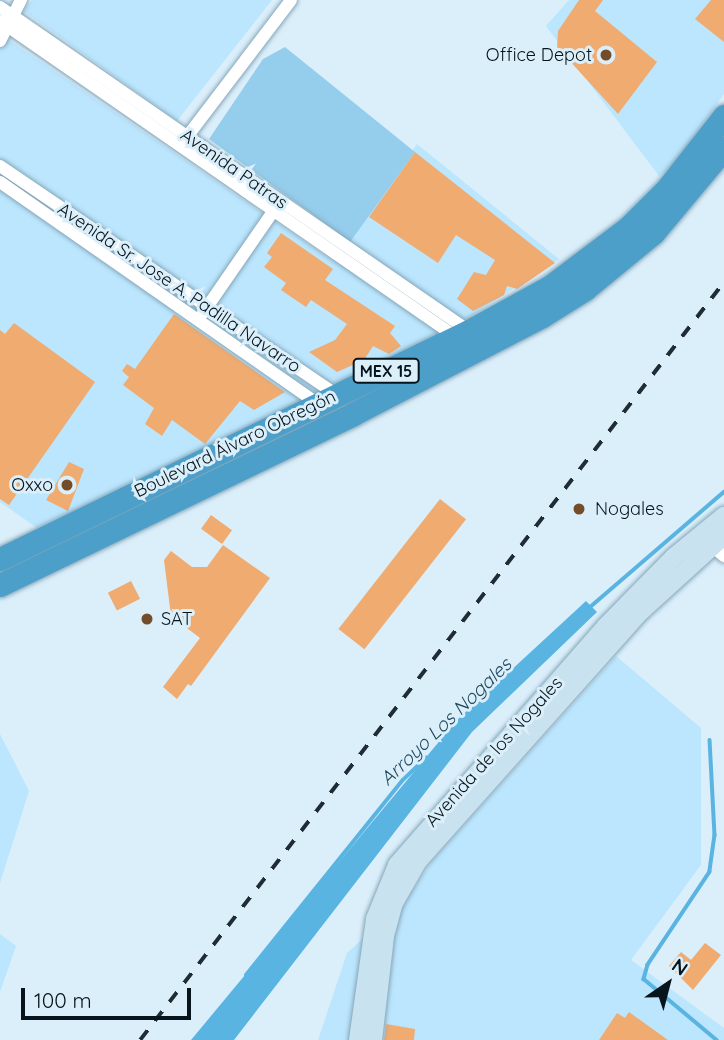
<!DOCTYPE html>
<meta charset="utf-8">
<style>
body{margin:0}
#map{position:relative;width:724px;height:1040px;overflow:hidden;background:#dbeffb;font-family:Quicksand,sans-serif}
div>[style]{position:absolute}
.built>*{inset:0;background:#bbe6fe}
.green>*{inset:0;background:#95cdec}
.water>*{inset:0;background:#59b4e2}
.stream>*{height:3.5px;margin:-1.75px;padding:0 1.75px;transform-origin:1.75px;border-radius:1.75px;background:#59b4e2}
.building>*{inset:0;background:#efab70;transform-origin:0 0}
.roads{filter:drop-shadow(0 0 2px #85a6b9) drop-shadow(0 0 2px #85a6b9)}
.street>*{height:12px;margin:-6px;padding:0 6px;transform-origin:6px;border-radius:6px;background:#fff}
.secondary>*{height:18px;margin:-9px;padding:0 9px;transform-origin:9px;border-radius:9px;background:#c9e2ef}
.highway>*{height:23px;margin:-11.5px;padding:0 11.5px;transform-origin:11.5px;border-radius:11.5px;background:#4c9fc9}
.rail>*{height:3.5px;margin-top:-1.75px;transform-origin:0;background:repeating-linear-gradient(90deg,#1f2c34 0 12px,transparent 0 24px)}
.dots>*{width:19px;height:19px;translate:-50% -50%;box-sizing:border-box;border:4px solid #dbeffb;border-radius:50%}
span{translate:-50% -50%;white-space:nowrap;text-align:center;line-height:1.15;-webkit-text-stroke:6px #dbeffb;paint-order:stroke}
.shield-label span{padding:2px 5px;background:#dbeffb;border:2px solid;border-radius:5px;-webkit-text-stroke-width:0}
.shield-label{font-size:16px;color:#07141b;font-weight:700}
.poi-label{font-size:18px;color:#07141b}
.right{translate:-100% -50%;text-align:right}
.left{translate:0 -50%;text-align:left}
.street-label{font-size:18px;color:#07141b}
.water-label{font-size:19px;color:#234a5e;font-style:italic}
.north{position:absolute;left:633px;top:949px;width:70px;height:70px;-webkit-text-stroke:5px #dbeffb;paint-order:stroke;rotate:35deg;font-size:19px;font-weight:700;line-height:28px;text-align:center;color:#07141b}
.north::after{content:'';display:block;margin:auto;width:24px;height:32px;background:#07141b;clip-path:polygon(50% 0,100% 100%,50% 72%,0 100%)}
.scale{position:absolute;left:21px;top:988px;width:170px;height:32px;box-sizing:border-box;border:4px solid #07141b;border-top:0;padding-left:9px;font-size:21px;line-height:24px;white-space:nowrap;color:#07141b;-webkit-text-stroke:5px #dbeffb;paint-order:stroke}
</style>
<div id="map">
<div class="built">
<div style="clip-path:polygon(32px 0,272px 0,177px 121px,24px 11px)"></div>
<div style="clip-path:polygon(569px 0,724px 0,724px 94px,675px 163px,659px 176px,546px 26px)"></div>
<div style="clip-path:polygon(0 34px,333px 261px,417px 144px,559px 259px,440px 336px,37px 528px,0 502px)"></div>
<div style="clip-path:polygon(616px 656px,701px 728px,701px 865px,631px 960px,724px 1028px,724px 1040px,318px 1040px,347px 953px,409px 896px,431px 862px)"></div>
<div style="clip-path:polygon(0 734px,29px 791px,0 883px)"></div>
<div style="clip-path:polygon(0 934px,16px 946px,0 992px)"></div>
</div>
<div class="green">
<div style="clip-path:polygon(285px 47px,415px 152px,350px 242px,209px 139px,263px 59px)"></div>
</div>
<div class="water">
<div style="clip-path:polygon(586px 601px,597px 612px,472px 732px,234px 1040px,191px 1040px,457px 720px)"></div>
</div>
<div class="stream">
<div style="left:589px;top:608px;width:178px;rotate:-40.7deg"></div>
<div style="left:710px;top:740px;width:95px;rotate:87deg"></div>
<div style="left:715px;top:835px;width:37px;rotate:98deg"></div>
<div style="left:710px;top:872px;width:112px;rotate:123.7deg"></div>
<div style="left:648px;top:965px;width:15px;rotate:106deg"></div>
<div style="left:644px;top:979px;width:95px;rotate:39.9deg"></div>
<div style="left:246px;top:975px;width:250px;rotate:-51.2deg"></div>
<div style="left:403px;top:780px;width:32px;rotate:-44deg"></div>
</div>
<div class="building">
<div style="clip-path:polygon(579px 0,603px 0,595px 11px,657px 62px,618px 114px,557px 47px,558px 31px)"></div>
<div style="clip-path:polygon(711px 0,724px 0,724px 42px,695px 19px)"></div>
<div style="clip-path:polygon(415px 152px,555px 263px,517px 289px,507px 286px,504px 295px,473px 311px,457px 299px,474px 272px,486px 275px,495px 260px,456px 235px,438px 263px,369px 217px)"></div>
<div style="clip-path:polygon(281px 233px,333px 269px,325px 280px,395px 326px,390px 333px,401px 346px,389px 354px,373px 346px,364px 360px,337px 372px,309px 352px,335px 340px,347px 324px,311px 300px,306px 307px,281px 290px,286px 283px,264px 267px,272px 257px,267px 253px)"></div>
<div style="clip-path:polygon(174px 314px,285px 392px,254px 410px,240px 401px,205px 444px,172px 420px,162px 436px,145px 424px,154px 408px,123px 385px,129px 377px,122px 371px,127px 364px,135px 369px)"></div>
<div style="clip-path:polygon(14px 323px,95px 382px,9px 505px,0 499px,0 330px,5px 334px)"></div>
<div style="clip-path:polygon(69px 462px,84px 469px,68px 511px,46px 500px)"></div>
<div style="left:440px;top:499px;width:33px;height:165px;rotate:38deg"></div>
<div style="left:211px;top:515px;width:26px;height:17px;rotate:36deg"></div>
<div style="clip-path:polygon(223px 545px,270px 578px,191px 686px,188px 684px,177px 699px,163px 687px,200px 638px,171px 616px,164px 560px,171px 551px,192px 567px,207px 567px)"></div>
<div style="left:131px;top:581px;width:20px;height:26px;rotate:63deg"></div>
<div style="clip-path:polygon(705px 943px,721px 955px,693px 990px,669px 966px,681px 952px,691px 960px)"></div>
<div style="clip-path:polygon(629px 1012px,668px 1040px,599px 1040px,617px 1013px,625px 1018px)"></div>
<div style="clip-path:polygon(386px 1024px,415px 1029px,414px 1040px,384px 1040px)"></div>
</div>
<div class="roads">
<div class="street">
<div style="left:0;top:7px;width:570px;rotate:34.64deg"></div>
<div style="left:0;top:21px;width:555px;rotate:34.72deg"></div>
<div style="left:0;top:41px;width:46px;rotate:-62.9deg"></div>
<div style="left:183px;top:142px;width:178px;rotate:-52.7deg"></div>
<div style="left:0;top:166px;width:411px;rotate:34.2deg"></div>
<div style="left:0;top:182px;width:391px;rotate:34.9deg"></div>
<div style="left:203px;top:313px;width:129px;rotate:-55.4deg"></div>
<div style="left:712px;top:546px;width:16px;rotate:40deg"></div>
</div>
<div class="secondary">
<div style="left:358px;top:1040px;width:122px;rotate:-82deg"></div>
<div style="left:375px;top:919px;width:58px;rotate:-67.8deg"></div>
<div style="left:397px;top:865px;width:317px;rotate:-48.8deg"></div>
<div style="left:606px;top:626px;width:97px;rotate:-45.4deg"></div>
<div style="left:674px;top:557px;width:65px;rotate:-39.4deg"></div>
<div style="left:373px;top:1040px;width:105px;rotate:-83.4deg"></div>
<div style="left:385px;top:936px;width:34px;rotate:-75deg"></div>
<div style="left:394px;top:903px;width:48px;rotate:-60.3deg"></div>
<div style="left:418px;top:861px;width:332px;rotate:-48.3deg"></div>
<div style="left:639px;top:613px;width:115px;rotate:-42.2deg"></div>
</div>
<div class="highway">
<div style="left:0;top:559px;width:521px;rotate:-25.93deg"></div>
<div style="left:469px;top:331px;width:94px;rotate:-28.8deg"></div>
<div style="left:551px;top:286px;width:98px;rotate:-37.1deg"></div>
<div style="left:629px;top:227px;width:52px;rotate:-45deg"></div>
<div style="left:666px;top:190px;width:94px;rotate:-51.9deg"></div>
<div style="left:0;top:585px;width:392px;rotate:-25.8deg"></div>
<div style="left:353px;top:414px;width:213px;rotate:-27.4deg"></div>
<div style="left:542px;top:316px;width:51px;rotate:-32.1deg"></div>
<div style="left:585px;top:289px;width:88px;rotate:-39.5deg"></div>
<div style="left:653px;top:233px;width:111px;rotate:-50.1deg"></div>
</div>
</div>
<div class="rail">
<div style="left:140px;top:1040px;width:957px;rotate:-52.39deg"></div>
</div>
<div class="dots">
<div style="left:606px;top:55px;background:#734c29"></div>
<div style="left:67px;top:485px;background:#734c29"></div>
<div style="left:579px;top:509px;background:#734c29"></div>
<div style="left:147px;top:619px;background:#734c29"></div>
</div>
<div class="shield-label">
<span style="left:386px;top:371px">MEX 15</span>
</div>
<div class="poi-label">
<span class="right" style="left:592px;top:55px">Office Depot</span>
<span class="right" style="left:53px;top:485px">Oxxo</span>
<span class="left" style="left:595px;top:509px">Nogales</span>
<span class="left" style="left:161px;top:619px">SAT</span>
</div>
<div class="street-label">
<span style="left:234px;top:169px;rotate:35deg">Avenida Patras</span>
<span style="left:179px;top:288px;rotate:34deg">Avenida Sr. Jose A. Padilla Navarro</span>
<span style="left:235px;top:444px;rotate:-26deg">Boulevard Álvaro Obregón</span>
<span style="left:494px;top:752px;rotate:-48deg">Avenida de los Nogales</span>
</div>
<div class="water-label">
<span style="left:446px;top:722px;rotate:-44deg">Arroyo Los Nogales</span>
</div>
<div class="north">N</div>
<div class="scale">100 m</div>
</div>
